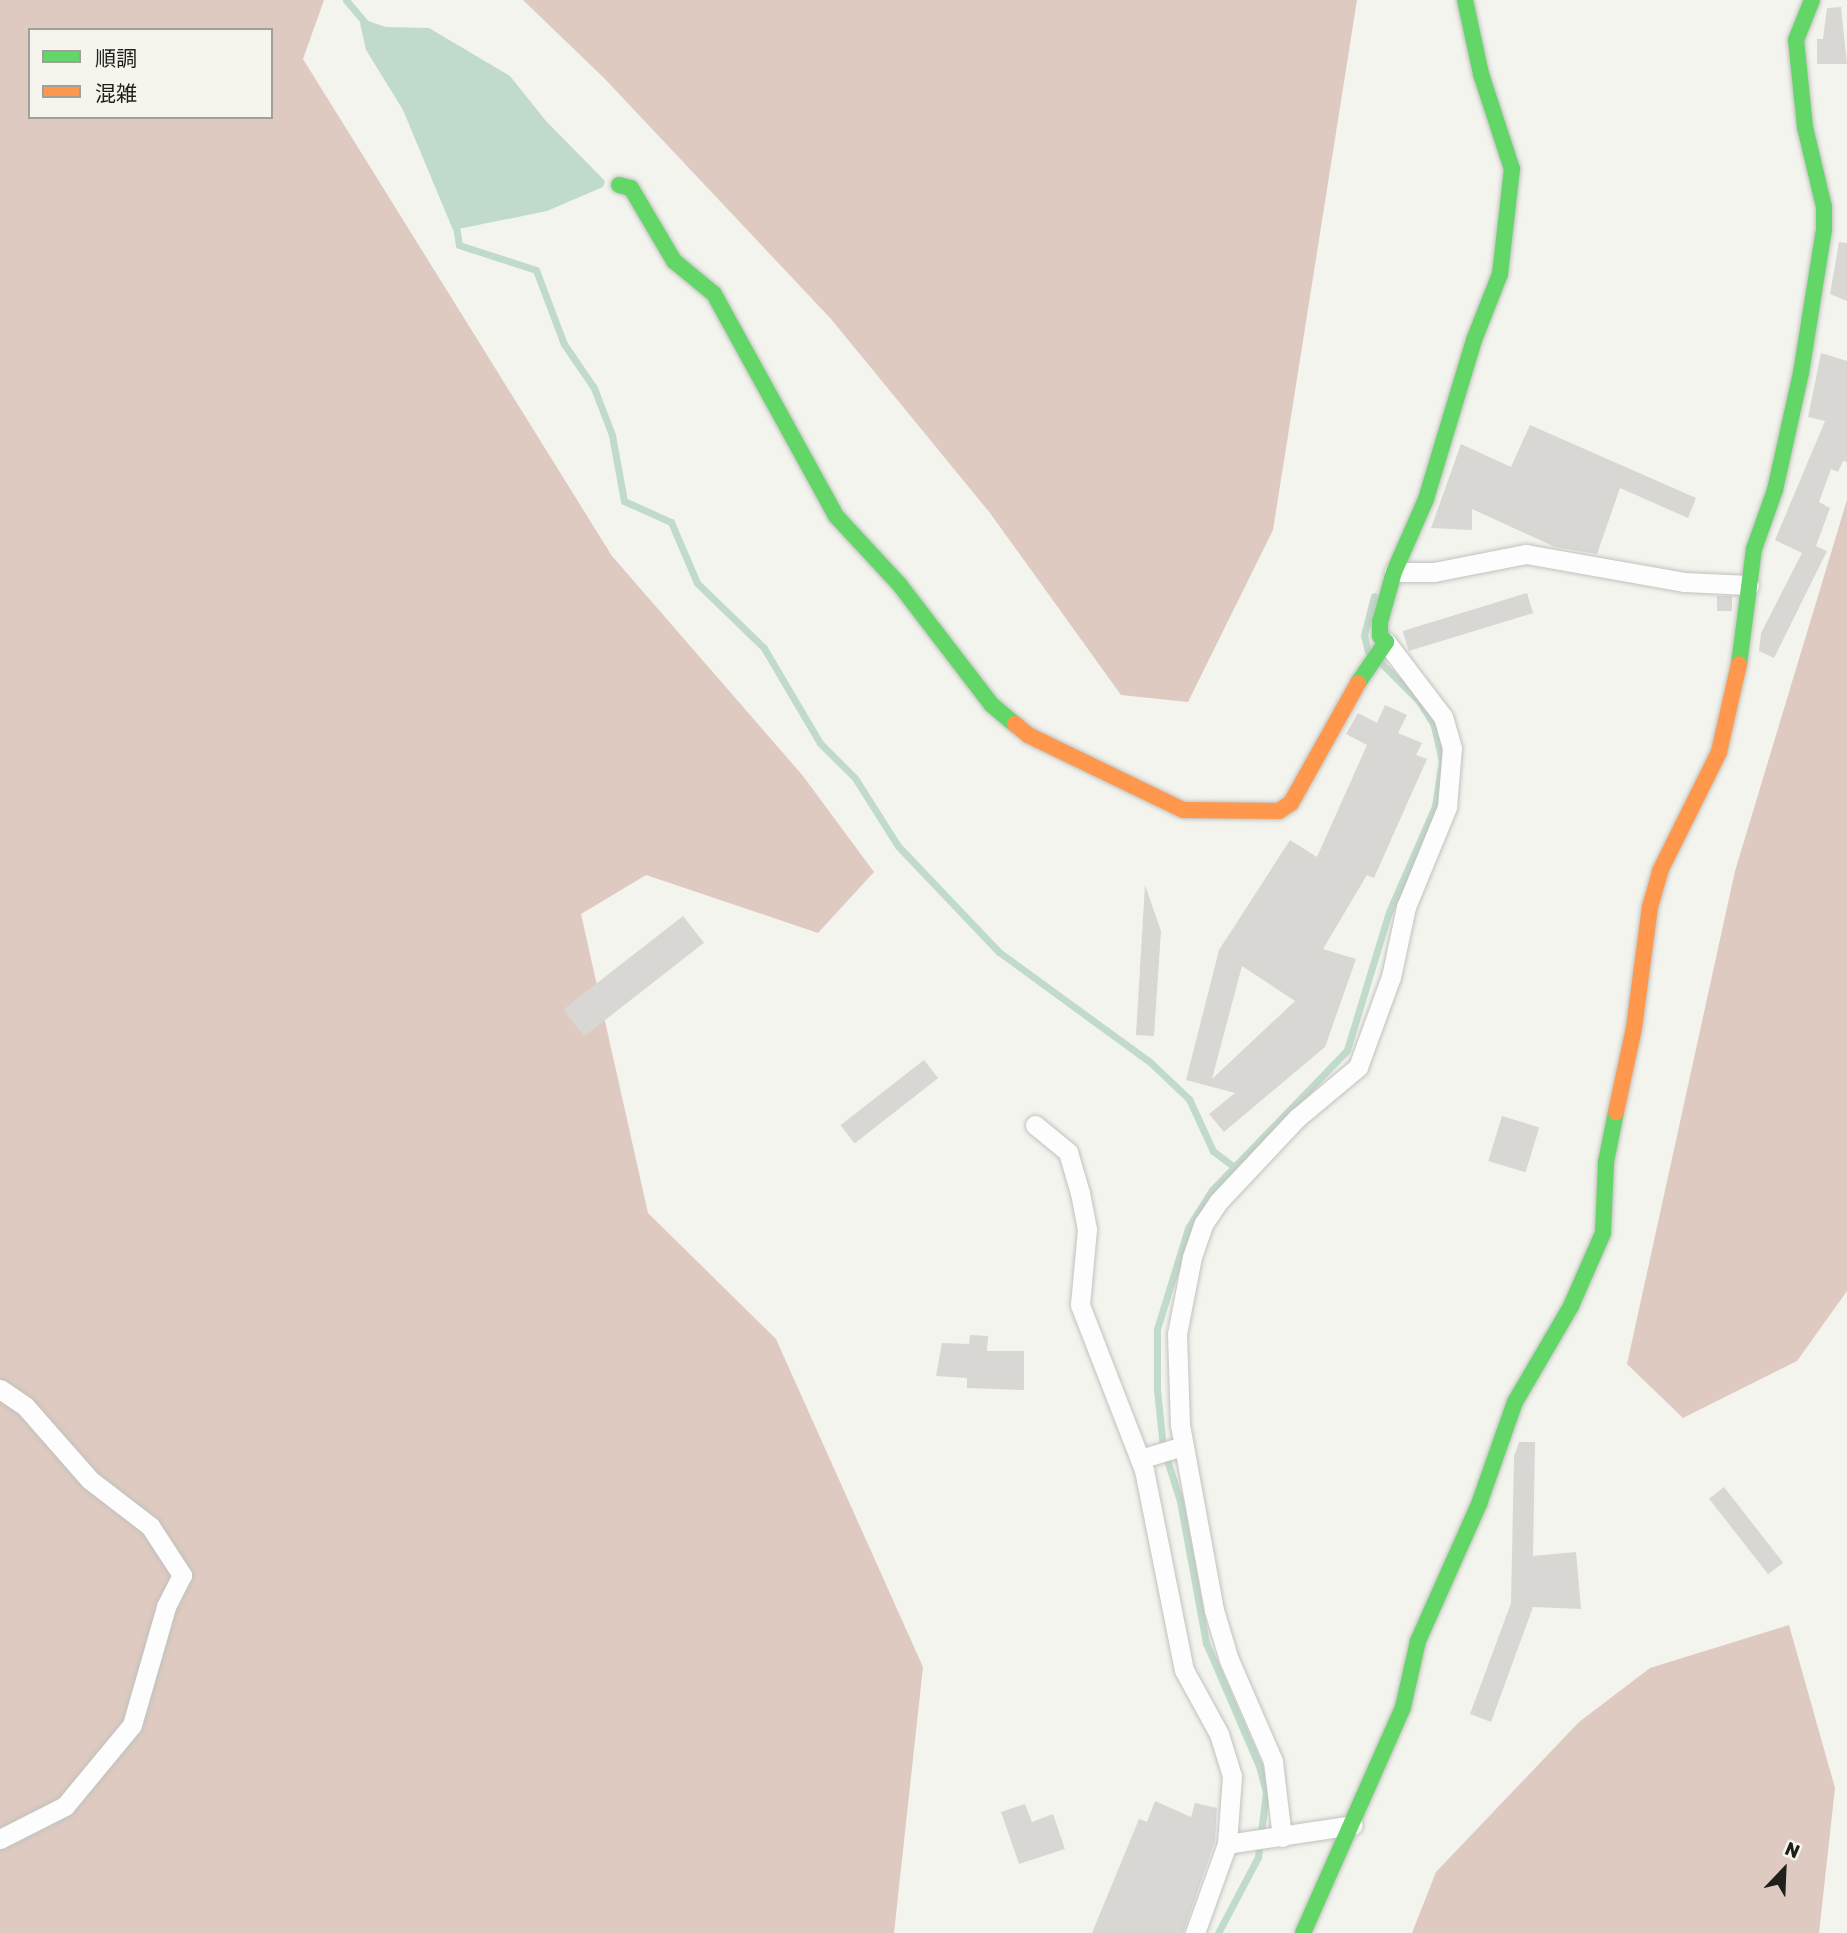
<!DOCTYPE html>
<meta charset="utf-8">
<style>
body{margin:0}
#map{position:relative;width:1847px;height:1933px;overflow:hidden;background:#f4f4ef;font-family:Rubik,"Noto Sans JP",sans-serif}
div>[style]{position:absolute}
.forest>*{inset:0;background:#decac0}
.water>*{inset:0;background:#c0dacb}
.stream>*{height:7px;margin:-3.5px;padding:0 3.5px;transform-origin:3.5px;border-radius:3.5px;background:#c0dacb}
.building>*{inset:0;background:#d8d7d4;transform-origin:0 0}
.roads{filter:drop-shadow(0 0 2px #c1c1be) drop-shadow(0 0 2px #c1c1be)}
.street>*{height:19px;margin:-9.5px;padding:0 9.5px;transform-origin:9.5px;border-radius:9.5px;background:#fdfdfd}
.fast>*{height:16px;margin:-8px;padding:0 8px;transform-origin:8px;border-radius:8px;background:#63d668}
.slow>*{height:16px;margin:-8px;padding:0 8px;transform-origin:8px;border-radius:8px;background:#ff974d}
span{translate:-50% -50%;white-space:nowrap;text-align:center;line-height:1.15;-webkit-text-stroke:5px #f6f5ed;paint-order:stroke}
.legend{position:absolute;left:28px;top:28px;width:245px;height:91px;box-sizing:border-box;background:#f6f5ed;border:2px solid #a09f99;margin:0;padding:9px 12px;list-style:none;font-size:21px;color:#1f1f1c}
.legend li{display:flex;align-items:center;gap:14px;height:35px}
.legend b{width:35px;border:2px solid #a09f99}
.north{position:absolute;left:1749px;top:1835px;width:70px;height:70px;-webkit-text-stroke:5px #f6f5ed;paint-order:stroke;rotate:23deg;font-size:19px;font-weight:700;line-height:28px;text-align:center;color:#1f1f1c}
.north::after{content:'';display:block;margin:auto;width:24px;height:32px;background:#1f1f1c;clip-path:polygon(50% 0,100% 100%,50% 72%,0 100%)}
</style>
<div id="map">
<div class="forest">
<div style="clip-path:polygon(evenodd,0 0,324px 0,303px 59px,612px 556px,803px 776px,874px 872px,818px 933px,646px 875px,581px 914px,648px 1213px,776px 1339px,923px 1667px,894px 1933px,0 1933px,0 0,30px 30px,271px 30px,271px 117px,30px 117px,30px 30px)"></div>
<div style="clip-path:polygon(523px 0,1357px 0,1273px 530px,1188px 702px,1121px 695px,990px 513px,831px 319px,604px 78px)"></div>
<div style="clip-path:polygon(1847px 500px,1847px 1291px,1797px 1361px,1683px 1418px,1627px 1364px,1735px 871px)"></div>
<div style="clip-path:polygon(1789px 1625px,1835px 1788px,1819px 1933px,1412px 1933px,1436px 1872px,1579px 1722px,1650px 1668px)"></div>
</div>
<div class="water">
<div style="clip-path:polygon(368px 21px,386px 27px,429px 28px,510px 76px,546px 121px,605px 181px,603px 187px,547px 211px,453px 230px,403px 110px,366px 50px,360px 23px)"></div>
</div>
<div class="stream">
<div style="left:346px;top:0;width:38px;rotate:50deg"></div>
<div style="left:455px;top:220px;width:25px;rotate:81deg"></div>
<div style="left:459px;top:245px;width:81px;rotate:18deg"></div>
<div style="left:536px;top:270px;width:79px;rotate:69.3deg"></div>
<div style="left:564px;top:344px;width:53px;rotate:55.7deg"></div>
<div style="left:594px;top:388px;width:50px;rotate:69deg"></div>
<div style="left:612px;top:435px;width:67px;rotate:79.7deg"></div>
<div style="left:624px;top:501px;width:51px;rotate:24.1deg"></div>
<div style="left:671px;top:522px;width:66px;rotate:66.9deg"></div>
<div style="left:697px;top:583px;width:93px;rotate:44.1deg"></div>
<div style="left:764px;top:648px;width:110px;rotate:59.5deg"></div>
<div style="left:820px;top:743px;width:49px;rotate:45deg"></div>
<div style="left:855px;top:778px;width:80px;rotate:57.7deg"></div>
<div style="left:898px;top:846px;width:146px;rotate:46.4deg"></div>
<div style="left:999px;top:952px;width:187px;rotate:36.1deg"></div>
<div style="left:1150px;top:1062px;width:54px;rotate:43.5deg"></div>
<div style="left:1189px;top:1099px;width:57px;rotate:65.2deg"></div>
<div style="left:1213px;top:1151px;width:25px;rotate:37deg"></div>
<div style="left:1368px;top:652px;width:17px;rotate:-103deg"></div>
<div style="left:1364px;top:635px;width:40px;rotate:-75.6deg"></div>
<div style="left:1218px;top:1933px;width:86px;rotate:-62.2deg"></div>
<div style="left:1258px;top:1857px;width:65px;rotate:-83deg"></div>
<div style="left:1266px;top:1792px;width:27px;rotate:-105deg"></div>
<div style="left:1259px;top:1766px;width:134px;rotate:-113.3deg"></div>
<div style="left:1206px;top:1643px;width:144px;rotate:-100.4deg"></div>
<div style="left:1180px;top:1501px;width:57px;rotate:-107.5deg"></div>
<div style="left:1163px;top:1447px;width:57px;rotate:-96deg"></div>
<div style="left:1157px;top:1390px;width:61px;rotate:-90deg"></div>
<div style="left:1157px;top:1329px;width:106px;rotate:-72.9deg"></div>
<div style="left:1188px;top:1228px;width:45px;rotate:-57.7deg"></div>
<div style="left:1212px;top:1190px;width:194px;rotate:-46deg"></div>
<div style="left:1347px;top:1050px;width:144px;rotate:-73.1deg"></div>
<div style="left:1389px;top:912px;width:116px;rotate:-66.5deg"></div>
<div style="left:1435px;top:806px;width:46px;rotate:-81.2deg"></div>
<div style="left:1442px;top:761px;width:37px;rotate:-103deg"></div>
<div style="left:1434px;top:725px;width:28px;rotate:-122deg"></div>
<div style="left:1419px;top:701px;width:55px;rotate:-135deg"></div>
</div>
<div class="building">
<div style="clip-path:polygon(1841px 7px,1847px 64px,1817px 64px,1817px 39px,1823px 39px,1827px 8px)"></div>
<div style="clip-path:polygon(1839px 242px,1847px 243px,1847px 301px,1830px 294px)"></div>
<div style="clip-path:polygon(1821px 353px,1847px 361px,1847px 462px,1843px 461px,1838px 472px,1831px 469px,1819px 502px,1830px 508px,1816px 546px,1827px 551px,1774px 658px,1759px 651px,1761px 633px,1802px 553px,1775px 540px,1825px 421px,1808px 417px)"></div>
<div style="clip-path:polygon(1530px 425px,1696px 498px,1688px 518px,1620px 488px,1597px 554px,1555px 547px,1472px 509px,1472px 530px,1431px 528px,1461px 444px,1511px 467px)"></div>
<div style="left:1527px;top:593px;width:21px;height:130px;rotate:73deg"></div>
<div style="left:1717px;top:596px;width:15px;height:15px"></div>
<div style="clip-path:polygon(evenodd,1385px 705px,1407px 715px,1398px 733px,1422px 743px,1416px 755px,1427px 759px,1374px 878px,1367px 875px,1323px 949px,1356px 959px,1325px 1047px,1224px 1132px,1209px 1114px,1235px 1093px,1186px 1080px,1219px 950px,1290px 840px,1317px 857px,1367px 745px,1346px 734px,1358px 713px,1377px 723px,1385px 705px,1242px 966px,1295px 1001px,1212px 1079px,1242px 966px)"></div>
<div style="clip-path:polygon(1145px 885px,1161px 931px,1154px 1036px,1136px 1035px)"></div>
<div style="left:683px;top:916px;width:34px;height:152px;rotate:52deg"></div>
<div style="left:924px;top:1060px;width:23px;height:106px;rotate:52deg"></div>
<div style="left:1502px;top:1116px;width:39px;height:47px;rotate:17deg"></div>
<div style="clip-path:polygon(970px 1335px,988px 1336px,987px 1351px,1024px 1351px,1024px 1390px,967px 1388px,967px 1378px,936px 1376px,942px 1343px,969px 1344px)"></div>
<div style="clip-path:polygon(1519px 1442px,1535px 1442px,1533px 1556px,1576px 1552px,1581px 1609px,1533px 1607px,1491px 1722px,1470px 1714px,1511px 1603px,1514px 1456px)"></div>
<div style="left:1724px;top:1487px;width:96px;height:19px;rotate:52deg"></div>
<div style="clip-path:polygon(1155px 1801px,1191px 1817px,1195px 1803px,1217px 1808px,1215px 1841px,1183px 1933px,1092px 1933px,1139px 1819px,1147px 1822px)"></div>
<div style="clip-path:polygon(1025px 1804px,1032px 1822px,1053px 1814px,1065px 1849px,1019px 1864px,1001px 1812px)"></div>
</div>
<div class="roads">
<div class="street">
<div style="left:1394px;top:572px;width:40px"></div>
<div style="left:1434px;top:572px;width:94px;rotate:-11.1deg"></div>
<div style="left:1526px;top:554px;width:160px;rotate:10deg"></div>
<div style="left:1684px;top:582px;width:65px;rotate:2.6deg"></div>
<div style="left:1035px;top:1125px;width:43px;rotate:39.3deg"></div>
<div style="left:1068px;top:1152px;width:43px;rotate:73.7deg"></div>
<div style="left:1080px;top:1193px;width:37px;rotate:79deg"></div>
<div style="left:1087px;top:1229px;width:76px;rotate:95.3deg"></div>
<div style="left:1080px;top:1305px;width:177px;rotate:68.8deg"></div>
<div style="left:1144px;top:1470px;width:204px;rotate:78.7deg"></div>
<div style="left:1184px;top:1670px;width:73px;rotate:61.3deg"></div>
<div style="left:1219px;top:1734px;width:44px;rotate:72.8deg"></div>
<div style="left:1232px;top:1776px;width:68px;rotate:94.2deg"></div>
<div style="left:1227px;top:1844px;width:95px;rotate:109.8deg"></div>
<div style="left:0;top:1389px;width:30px;rotate:34deg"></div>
<div style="left:25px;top:1406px;width:98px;rotate:48.7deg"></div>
<div style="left:90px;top:1480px;width:76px;rotate:37.5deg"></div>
<div style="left:150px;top:1526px;width:59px;rotate:56.9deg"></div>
<div style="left:182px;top:1575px;width:36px;rotate:117deg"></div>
<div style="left:166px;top:1607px;width:123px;rotate:106.1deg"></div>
<div style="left:132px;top:1725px;width:105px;rotate:129.6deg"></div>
<div style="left:65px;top:1806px;width:73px;rotate:153.1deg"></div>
<div style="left:1140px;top:1459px;width:45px;rotate:-16.8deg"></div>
<div style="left:1282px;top:1837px;width:77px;rotate:-96.8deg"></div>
<div style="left:1273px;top:1761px;width:110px;rotate:-113.5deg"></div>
<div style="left:1229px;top:1660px;width:52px;rotate:-106.7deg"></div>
<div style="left:1214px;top:1610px;width:188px;rotate:-100.4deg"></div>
<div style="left:1180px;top:1425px;width:91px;rotate:-91.9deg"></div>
<div style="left:1177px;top:1334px;width:78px;rotate:-79deg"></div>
<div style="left:1192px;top:1257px;width:36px;rotate:-71deg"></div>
<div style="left:1204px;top:1223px;width:25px;rotate:-56deg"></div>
<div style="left:1218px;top:1202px;width:115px;rotate:-46.8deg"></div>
<div style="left:1297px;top:1118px;width:80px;rotate:-39.9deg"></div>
<div style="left:1358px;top:1067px;width:96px;rotate:-69.9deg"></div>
<div style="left:1391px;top:977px;width:72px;rotate:-77.9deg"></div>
<div style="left:1406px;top:907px;width:108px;rotate:-67.7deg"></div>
<div style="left:1447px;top:807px;width:59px;rotate:-85.2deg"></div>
<div style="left:1452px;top:748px;width:32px;rotate:-106deg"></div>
<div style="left:1443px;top:717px;width:94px;rotate:-127.2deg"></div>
<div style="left:1227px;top:1844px;width:127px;rotate:-8.6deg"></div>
</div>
<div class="fast">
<div style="left:619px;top:185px;width:12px;rotate:14deg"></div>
<div style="left:631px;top:188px;width:85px;rotate:59.5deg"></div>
<div style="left:674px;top:261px;width:52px;rotate:39.5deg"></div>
<div style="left:714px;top:294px;width:253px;rotate:61.2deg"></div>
<div style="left:836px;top:516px;width:93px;rotate:47.2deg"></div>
<div style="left:899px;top:584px;width:153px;rotate:52.5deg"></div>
<div style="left:992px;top:705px;width:30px;rotate:40deg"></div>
<div style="left:1739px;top:664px;width:116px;rotate:-82.6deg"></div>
<div style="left:1754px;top:549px;width:63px;rotate:-70.4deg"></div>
<div style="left:1775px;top:490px;width:120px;rotate:-77.5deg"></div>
<div style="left:1801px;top:373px;width:146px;rotate:-80.9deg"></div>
<div style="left:1824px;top:229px;width:22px;rotate:-90deg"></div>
<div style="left:1824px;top:207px;width:82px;rotate:-103.4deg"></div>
<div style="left:1805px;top:127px;width:87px;rotate:-95.9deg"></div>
<div style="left:1796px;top:40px;width:43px;rotate:-68.2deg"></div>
<div style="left:1358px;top:683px;width:50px;rotate:-55.7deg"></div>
<div style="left:1386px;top:642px;width:8px;rotate:-135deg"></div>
<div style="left:1380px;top:636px;width:14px;rotate:-90deg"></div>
<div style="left:1380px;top:622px;width:52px;rotate:-74.4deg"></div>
<div style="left:1394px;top:572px;width:80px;rotate:-66.3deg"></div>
<div style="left:1426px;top:499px;width:166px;rotate:-73.2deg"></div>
<div style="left:1474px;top:340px;width:71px;rotate:-68.5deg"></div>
<div style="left:1500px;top:274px;width:106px;rotate:-83.5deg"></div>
<div style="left:1512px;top:169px;width:100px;rotate:-108.1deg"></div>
<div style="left:1481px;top:74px;width:76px;rotate:-102.2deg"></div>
<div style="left:1303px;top:1933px;width:247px;rotate:-66.1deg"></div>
<div style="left:1403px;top:1707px;width:68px;rotate:-77.2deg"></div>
<div style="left:1418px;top:1641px;width:150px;rotate:-66deg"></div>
<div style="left:1479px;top:1504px;width:108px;rotate:-70.6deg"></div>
<div style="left:1515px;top:1402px;width:111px;rotate:-59.7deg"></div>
<div style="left:1571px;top:1306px;width:80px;rotate:-66.3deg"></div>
<div style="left:1603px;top:1233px;width:71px;rotate:-87.6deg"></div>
<div style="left:1606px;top:1162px;width:51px;rotate:-78.7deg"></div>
</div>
<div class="slow">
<div style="left:1015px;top:724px;width:17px;rotate:40deg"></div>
<div style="left:1028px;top:735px;width:172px;rotate:25.8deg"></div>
<div style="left:1183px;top:810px;width:96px;rotate:0.6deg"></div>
<div style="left:1279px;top:811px;width:14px;rotate:-34deg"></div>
<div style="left:1291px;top:803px;width:137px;rotate:-60.8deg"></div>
<div style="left:1616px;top:1112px;width:86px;rotate:-77.9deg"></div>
<div style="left:1634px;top:1028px;width:122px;rotate:-82.5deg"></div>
<div style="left:1650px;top:907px;width:37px;rotate:-74deg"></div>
<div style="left:1660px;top:871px;width:133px;rotate:-63.6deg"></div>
<div style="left:1719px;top:752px;width:90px;rotate:-77.2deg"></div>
</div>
</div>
<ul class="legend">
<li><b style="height:9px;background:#63d668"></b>順調</li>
<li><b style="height:9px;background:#ff974d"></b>混雑</li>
</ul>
<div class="north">N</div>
</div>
